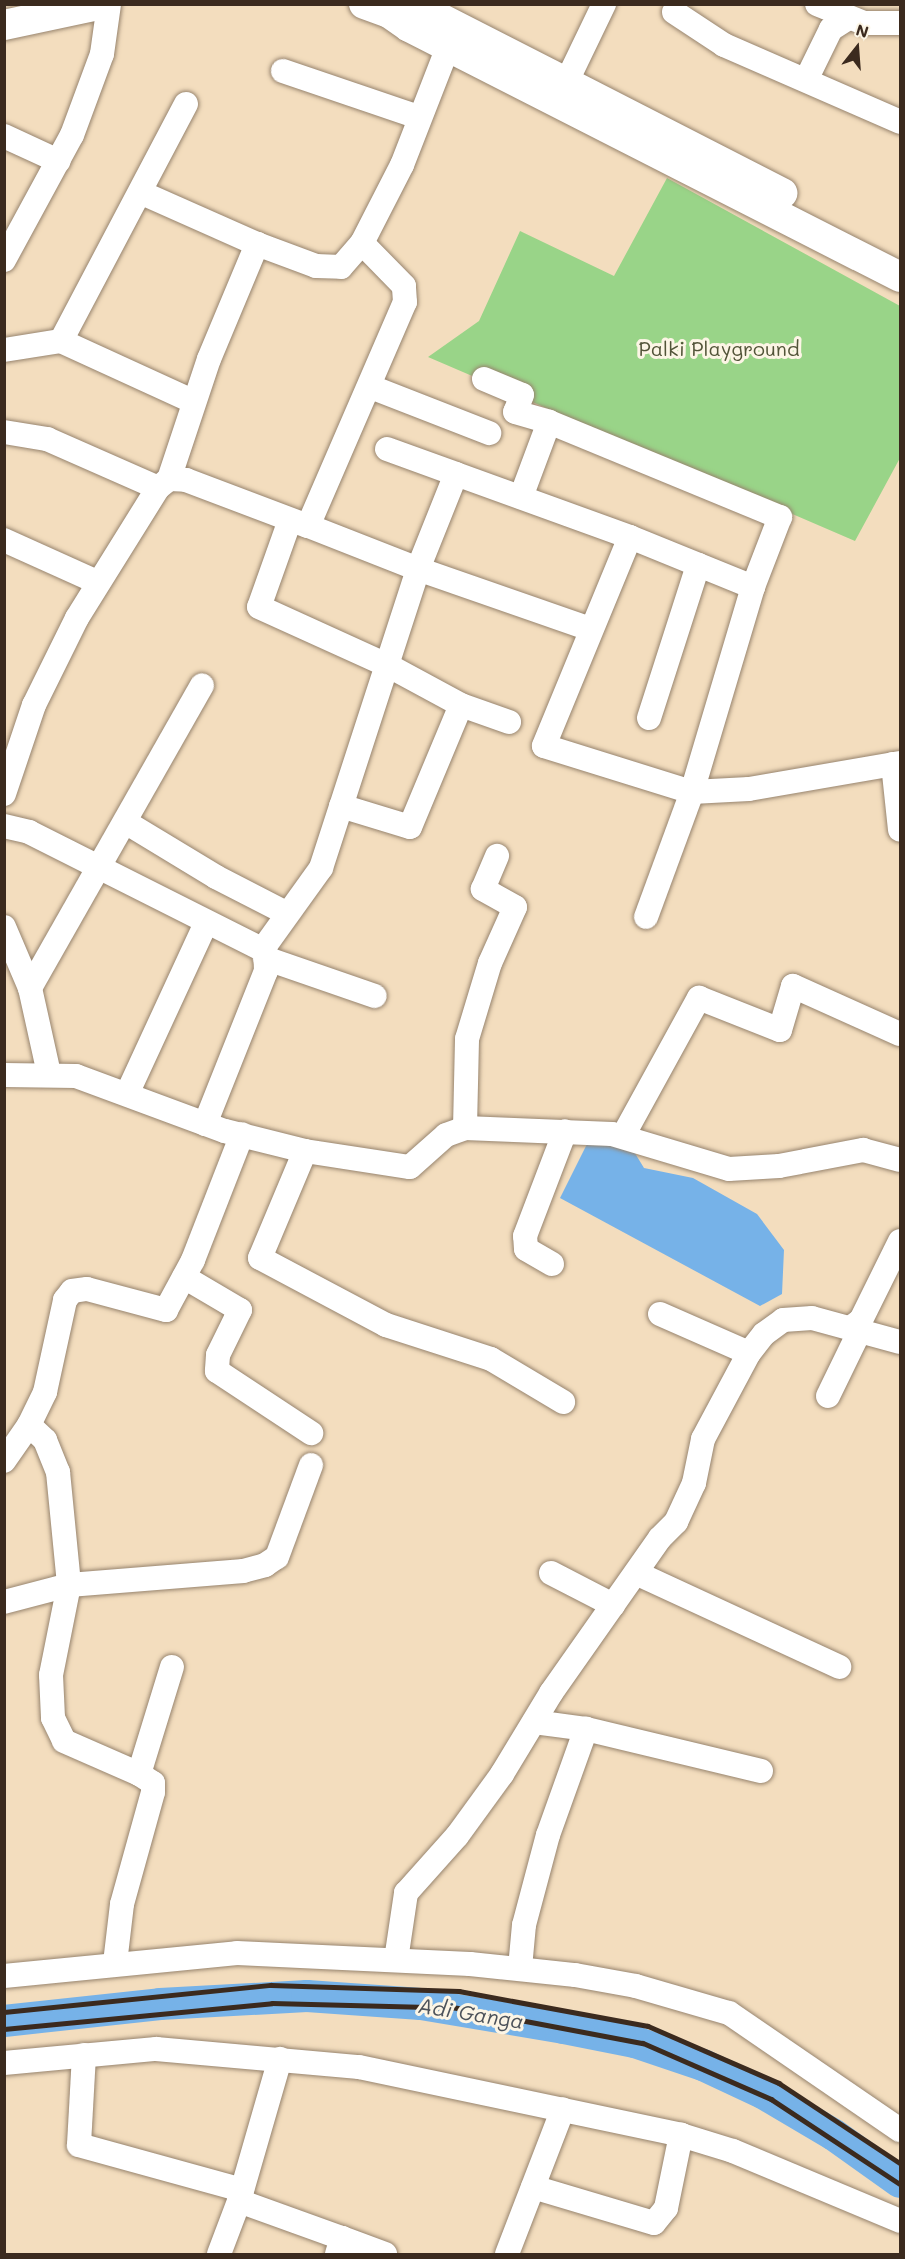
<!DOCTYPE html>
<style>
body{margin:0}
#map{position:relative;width:905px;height:2259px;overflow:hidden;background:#f3ddbe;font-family:Mali,sans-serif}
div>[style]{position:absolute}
.green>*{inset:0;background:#99d488}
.water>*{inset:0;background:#76b2e8}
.river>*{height:32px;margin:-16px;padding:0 16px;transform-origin:16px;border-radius:16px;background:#76b2e8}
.roads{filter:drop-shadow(0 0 2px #97846e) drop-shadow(0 0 2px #97846e)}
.minor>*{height:24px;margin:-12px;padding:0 12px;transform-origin:12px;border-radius:12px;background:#fff}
.major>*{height:30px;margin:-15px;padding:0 15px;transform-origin:15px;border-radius:15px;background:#fff}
.rail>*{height:4.5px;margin:-2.25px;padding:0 2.25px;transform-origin:2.25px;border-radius:2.25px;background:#3b2a1e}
span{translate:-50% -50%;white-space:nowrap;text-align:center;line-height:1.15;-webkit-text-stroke:6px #fcf5e5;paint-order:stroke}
.park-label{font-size:20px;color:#525438}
.water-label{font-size:21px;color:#4d535b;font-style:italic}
.frame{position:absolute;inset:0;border:6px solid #3b2a1e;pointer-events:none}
.north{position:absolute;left:827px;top:18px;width:60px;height:60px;-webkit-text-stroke:4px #fcf5e5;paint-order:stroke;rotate:17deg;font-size:16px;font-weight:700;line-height:24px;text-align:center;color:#3b2a1e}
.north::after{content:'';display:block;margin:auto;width:21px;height:27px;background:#3b2a1e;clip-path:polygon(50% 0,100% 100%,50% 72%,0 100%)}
</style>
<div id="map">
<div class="green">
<div style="clip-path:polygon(667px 178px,900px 306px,900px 458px,855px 541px,428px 357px,479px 321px,520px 231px,614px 276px)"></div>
</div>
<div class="water">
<div style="clip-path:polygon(590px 1138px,630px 1145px,644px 1168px,693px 1178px,757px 1214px,784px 1250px,782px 1294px,760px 1306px,560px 1198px)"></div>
</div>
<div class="river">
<div style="left:4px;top:2021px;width:157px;rotate:-6.2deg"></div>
<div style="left:160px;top:2004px;width:147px;rotate:-3.1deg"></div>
<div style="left:307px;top:1996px;width:114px;rotate:4deg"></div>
<div style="left:421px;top:2004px;width:145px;rotate:9.5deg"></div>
<div style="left:564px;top:2028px;width:72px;rotate:11.2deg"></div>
<div style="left:635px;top:2042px;width:72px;rotate:18.7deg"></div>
<div style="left:703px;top:2065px;width:66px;rotate:25deg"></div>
<div style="left:763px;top:2093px;width:82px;rotate:30.6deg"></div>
<div style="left:834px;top:2135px;width:81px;rotate:35.5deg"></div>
</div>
<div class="roads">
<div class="minor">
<div style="left:817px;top:4px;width:51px;rotate:22deg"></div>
<div style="left:864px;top:23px;width:36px"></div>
<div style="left:674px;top:12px;width:60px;rotate:33.4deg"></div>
<div style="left:724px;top:45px;width:192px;rotate:23.6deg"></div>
<div style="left:283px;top:71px;width:143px;rotate:18.8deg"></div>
<div style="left:806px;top:80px;width:57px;rotate:-63.9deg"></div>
<div style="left:831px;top:29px;width:19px;rotate:-32deg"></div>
<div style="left:566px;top:83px;width:88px;rotate:-64.3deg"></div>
<div style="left:4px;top:136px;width:60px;rotate:24.8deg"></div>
<div style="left:142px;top:193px;width:126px;rotate:23.9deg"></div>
<div style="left:4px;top:260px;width:142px;rotate:-61.5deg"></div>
<div style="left:72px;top:135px;width:86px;rotate:-69.7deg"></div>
<div style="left:102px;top:54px;width:50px;rotate:-82deg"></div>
<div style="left:61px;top:341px;width:146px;rotate:24.6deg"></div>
<div style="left:4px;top:350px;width:58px;rotate:-9deg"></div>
<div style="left:61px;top:341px;width:268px;rotate:-62.2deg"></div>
<div style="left:484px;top:379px;width:41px;rotate:22.8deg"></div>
<div style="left:522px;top:395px;width:18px;rotate:112deg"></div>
<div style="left:515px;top:412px;width:35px;rotate:16deg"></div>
<div style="left:371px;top:387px;width:127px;rotate:21.3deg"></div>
<div style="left:4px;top:432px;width:44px;rotate:9.2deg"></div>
<div style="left:47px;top:439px;width:121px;rotate:23.8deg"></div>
<div style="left:387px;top:449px;width:73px;rotate:19.9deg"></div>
<div style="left:169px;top:479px;width:126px;rotate:-71.6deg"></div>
<div style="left:209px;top:359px;width:125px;rotate:-67.3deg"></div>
<div style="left:257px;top:244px;width:63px;rotate:20.4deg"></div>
<div style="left:316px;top:266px;width:25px;rotate:2deg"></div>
<div style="left:341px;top:267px;width:32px;rotate:-49deg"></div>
<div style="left:521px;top:497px;width:80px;rotate:-69.5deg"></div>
<div style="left:549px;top:422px;width:250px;rotate:22.4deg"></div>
<div style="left:780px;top:517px;width:75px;rotate:111.1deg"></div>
<div style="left:753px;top:587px;width:214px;rotate:106.6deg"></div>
<div style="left:692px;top:792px;width:133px;rotate:110.2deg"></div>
<div style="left:290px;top:520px;width:92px;rotate:109.6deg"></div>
<div style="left:259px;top:607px;width:143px;rotate:24.4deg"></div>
<div style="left:389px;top:666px;width:82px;rotate:28.4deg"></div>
<div style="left:461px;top:705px;width:51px;rotate:19.5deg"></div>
<div style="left:630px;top:537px;width:133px;rotate:22.1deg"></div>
<div style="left:4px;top:540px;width:102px;rotate:24.3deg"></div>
<div style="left:590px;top:629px;width:182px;rotate:-160.8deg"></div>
<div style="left:418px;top:569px;width:102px;rotate:-68.2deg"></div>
<div style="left:456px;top:474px;width:185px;rotate:19.9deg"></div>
<div style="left:630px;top:537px;width:226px;rotate:112.4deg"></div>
<div style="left:544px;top:746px;width:155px;rotate:17.3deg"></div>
<div style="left:692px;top:792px;width:57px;rotate:-3deg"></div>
<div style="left:749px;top:789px;width:153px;rotate:-9.8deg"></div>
<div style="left:649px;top:718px;width:161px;rotate:-72.2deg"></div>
<div style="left:893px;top:764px;width:66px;rotate:83.9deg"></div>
<div style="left:4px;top:794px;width:94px;rotate:-71.4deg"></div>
<div style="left:34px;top:705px;width:97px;rotate:-63.7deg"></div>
<div style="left:77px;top:618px;width:153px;rotate:-58.1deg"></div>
<div style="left:158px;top:488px;width:14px;rotate:-39deg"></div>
<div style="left:169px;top:479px;width:17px;rotate:3deg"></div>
<div style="left:186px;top:480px;width:130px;rotate:20.7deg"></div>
<div style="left:341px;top:806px;width:72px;rotate:16.9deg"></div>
<div style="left:410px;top:827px;width:132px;rotate:-67.3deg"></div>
<div style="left:127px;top:823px;width:104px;rotate:31.2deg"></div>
<div style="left:216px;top:877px;width:79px;rotate:27.2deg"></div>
<div style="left:4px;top:826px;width:26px;rotate:13deg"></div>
<div style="left:29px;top:832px;width:263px;rotate:26.7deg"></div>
<div style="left:4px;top:927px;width:66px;rotate:66.9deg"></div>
<div style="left:30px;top:988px;width:88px;rotate:77.5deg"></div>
<div style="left:265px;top:958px;width:116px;rotate:19.1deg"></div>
<div style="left:30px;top:988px;width:348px;rotate:-60.4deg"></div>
<div style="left:4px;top:1075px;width:72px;rotate:0.8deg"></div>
<div style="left:76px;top:1076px;width:159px;rotate:20.3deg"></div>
<div style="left:225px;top:1131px;width:82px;rotate:14deg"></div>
<div style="left:305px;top:1151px;width:106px;rotate:8.7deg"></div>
<div style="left:410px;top:1167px;width:48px;rotate:-41.6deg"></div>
<div style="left:446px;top:1135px;width:20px;rotate:-20deg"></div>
<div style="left:465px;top:1128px;width:147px;rotate:2.3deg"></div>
<div style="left:612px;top:1134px;width:122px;rotate:16.7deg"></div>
<div style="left:729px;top:1169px;width:50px;rotate:-3.4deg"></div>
<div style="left:779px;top:1166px;width:86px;rotate:-10.8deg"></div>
<div style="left:863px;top:1150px;width:38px;rotate:15deg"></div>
<div style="left:127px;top:1094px;width:188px;rotate:-65.2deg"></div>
<div style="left:205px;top:1124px;width:165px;rotate:-68.3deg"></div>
<div style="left:266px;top:971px;width:25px;rotate:-92deg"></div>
<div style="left:265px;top:946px;width:96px;rotate:-54.3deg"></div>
<div style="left:321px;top:868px;width:314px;rotate:-72deg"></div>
<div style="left:418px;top:569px;width:118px;rotate:-158.6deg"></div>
<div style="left:308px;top:526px;width:244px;rotate:-66.6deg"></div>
<div style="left:405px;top:302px;width:16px;rotate:-94deg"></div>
<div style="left:404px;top:286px;width:60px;rotate:-134.3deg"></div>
<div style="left:362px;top:243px;width:88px;rotate:-62.9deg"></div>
<div style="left:402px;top:165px;width:127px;rotate:-68.7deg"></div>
<div style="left:448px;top:47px;width:16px;rotate:-97deg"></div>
<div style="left:465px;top:1128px;width:89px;rotate:-88.7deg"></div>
<div style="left:467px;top:1039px;width:79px;rotate:-73.2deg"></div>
<div style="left:490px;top:963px;width:61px;rotate:-65.9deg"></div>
<div style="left:515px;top:907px;width:37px;rotate:-151deg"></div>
<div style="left:483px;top:889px;width:36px;rotate:-67deg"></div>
<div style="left:623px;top:1136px;width:158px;rotate:-61.2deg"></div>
<div style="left:699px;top:998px;width:87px;rotate:21.6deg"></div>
<div style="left:780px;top:1030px;width:46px;rotate:-73.5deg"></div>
<div style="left:793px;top:986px;width:117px;rotate:24.2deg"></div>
<div style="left:305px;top:1151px;width:116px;rotate:112.8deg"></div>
<div style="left:260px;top:1258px;width:143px;rotate:28deg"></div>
<div style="left:386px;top:1325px;width:110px;rotate:17.9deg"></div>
<div style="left:491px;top:1359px;width:84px;rotate:30.8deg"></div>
<div style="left:552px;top:1264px;width:30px;rotate:-150deg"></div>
<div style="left:526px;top:1249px;width:13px;rotate:-94deg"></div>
<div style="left:525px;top:1236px;width:112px;rotate:-69.1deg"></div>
<div style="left:184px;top:1277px;width:65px;rotate:30.5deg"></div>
<div style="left:240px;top:1310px;width:50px;rotate:116.1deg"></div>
<div style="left:218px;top:1355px;width:16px;rotate:94deg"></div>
<div style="left:217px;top:1371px;width:113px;rotate:33.4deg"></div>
<div style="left:660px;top:1314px;width:97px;rotate:23.7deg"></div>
<div style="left:853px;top:1326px;width:10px;rotate:-37deg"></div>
<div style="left:861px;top:1320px;width:88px;rotate:-63.7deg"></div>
<div style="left:828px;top:1396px;width:76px;rotate:-64.1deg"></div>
<div style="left:29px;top:1425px;width:22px;rotate:43deg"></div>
<div style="left:45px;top:1440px;width:35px;rotate:68deg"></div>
<div style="left:58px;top:1472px;width:114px;rotate:84.4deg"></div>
<div style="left:69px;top:1585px;width:92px;rotate:101.3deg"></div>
<div style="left:51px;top:1675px;width:43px;rotate:87.3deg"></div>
<div style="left:53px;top:1718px;width:25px;rotate:64deg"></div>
<div style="left:64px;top:1741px;width:82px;rotate:23.7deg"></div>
<div style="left:4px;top:1461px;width:44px;rotate:-55.2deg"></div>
<div style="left:29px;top:1425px;width:37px;rotate:-64deg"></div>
<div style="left:45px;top:1392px;width:94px;rotate:-77.7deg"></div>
<div style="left:65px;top:1300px;width:11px;rotate:-52deg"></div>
<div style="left:72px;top:1291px;width:15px;rotate:-8deg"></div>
<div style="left:87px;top:1289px;width:82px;rotate:14.9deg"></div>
<div style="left:166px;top:1310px;width:57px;rotate:-61.6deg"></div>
<div style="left:193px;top:1260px;width:135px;rotate:-68.7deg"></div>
<div style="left:551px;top:1573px;width:70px;rotate:27.3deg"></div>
<div style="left:636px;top:1573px;width:224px;rotate:24.8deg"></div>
<div style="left:4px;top:1602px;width:67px;rotate:-14.7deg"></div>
<div style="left:69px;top:1585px;width:175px;rotate:-4.6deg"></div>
<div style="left:243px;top:1571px;width:23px;rotate:-15deg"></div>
<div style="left:265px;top:1565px;width:14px;rotate:-34deg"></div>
<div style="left:277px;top:1557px;width:98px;rotate:-69.7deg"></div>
<div style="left:534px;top:1722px;width:52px;rotate:7.7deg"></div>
<div style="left:586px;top:1729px;width:180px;rotate:13.5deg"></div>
<div style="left:396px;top:1960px;width:68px;rotate:-81.5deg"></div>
<div style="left:406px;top:1893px;width:76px;rotate:-48.2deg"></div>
<div style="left:457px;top:1836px;width:77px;rotate:-54deg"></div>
<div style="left:502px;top:1774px;width:95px;rotate:-58.8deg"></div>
<div style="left:551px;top:1693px;width:189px;rotate:-54.9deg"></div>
<div style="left:660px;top:1538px;width:23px;rotate:-45deg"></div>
<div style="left:676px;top:1522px;width:43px;rotate:-65.2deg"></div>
<div style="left:694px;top:1483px;width:45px;rotate:-78.4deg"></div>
<div style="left:703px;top:1439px;width:98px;rotate:-61.9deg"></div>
<div style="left:749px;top:1353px;width:24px;rotate:-52deg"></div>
<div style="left:764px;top:1334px;width:24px;rotate:-36deg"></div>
<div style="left:783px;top:1320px;width:29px;rotate:-4deg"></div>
<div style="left:812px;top:1318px;width:91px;rotate:15.3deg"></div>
<div style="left:115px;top:1963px;width:59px;rotate:-83.2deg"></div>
<div style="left:122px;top:1904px;width:116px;rotate:-74.5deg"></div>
<div style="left:153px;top:1792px;width:9px;rotate:-90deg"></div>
<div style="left:153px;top:1783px;width:17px;rotate:-147deg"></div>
<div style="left:139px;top:1774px;width:112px;rotate:-72.9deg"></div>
<div style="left:520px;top:1968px;width:43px;rotate:-84.7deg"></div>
<div style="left:524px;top:1925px;width:93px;rotate:-75.1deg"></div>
<div style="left:548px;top:1835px;width:113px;rotate:-70.3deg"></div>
<div style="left:4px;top:1976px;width:234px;rotate:-5.6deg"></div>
<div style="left:237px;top:1953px;width:233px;rotate:2.7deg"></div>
<div style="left:470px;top:1964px;width:106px;rotate:6deg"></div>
<div style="left:575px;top:1975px;width:62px;rotate:10.2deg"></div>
<div style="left:636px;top:1986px;width:97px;rotate:16.2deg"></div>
<div style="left:729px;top:2013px;width:207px;rotate:34.4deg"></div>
<div style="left:84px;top:2055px;width:90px;rotate:93.2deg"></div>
<div style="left:79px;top:2145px;width:169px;rotate:15.4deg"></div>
<div style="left:4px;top:2063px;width:153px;rotate:-5.3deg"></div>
<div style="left:156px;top:2049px;width:204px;rotate:5.1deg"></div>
<div style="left:359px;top:2067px;width:329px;rotate:11.9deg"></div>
<div style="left:681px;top:2135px;width:54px;rotate:17.1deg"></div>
<div style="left:733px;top:2151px;width:181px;rotate:22.7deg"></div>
<div style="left:533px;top:2187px;width:126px;rotate:16.6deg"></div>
<div style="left:654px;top:2223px;width:19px;rotate:-51deg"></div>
<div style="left:666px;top:2208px;width:75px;rotate:-78.4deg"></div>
<div style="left:239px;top:2201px;width:109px;rotate:19.8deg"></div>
<div style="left:219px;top:2254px;width:57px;rotate:-69.3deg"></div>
<div style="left:239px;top:2201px;width:148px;rotate:-73.9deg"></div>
<div style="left:337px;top:2254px;width:17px;rotate:-73deg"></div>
<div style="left:342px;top:2238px;width:46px;rotate:20.4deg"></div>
<div style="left:507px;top:2254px;width:155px;rotate:-68.9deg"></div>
</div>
<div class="major">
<div style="left:364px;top:4px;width:27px;rotate:20deg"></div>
<div style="left:389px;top:13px;width:24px;rotate:35deg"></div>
<div style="left:409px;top:27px;width:551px;rotate:26.98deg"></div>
<div style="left:413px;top:4px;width:415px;rotate:27.1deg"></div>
<div style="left:4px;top:25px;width:101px;rotate:-12deg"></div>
</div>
</div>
<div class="rail">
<div style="left:4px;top:2012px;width:268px;rotate:-5.8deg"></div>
<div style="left:271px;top:1985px;width:188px;rotate:1.8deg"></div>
<div style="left:459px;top:1991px;width:192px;rotate:10.5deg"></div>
<div style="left:648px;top:2026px;width:143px;rotate:23.5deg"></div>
<div style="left:779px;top:2083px;width:145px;rotate:33.5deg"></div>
<div style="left:4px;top:2029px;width:269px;rotate:-5.5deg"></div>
<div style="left:272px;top:2003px;width:185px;rotate:1.5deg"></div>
<div style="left:457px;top:2008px;width:189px;rotate:10.7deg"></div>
<div style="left:643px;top:2043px;width:140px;rotate:23.6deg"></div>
<div style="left:771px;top:2099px;width:154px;rotate:33.4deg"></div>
</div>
<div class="park-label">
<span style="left:719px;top:348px">Palki Playground</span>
</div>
<div class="water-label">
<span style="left:471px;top:2013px;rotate:9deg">Adi Ganga</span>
</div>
<div class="frame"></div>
<div class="north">N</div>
</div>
